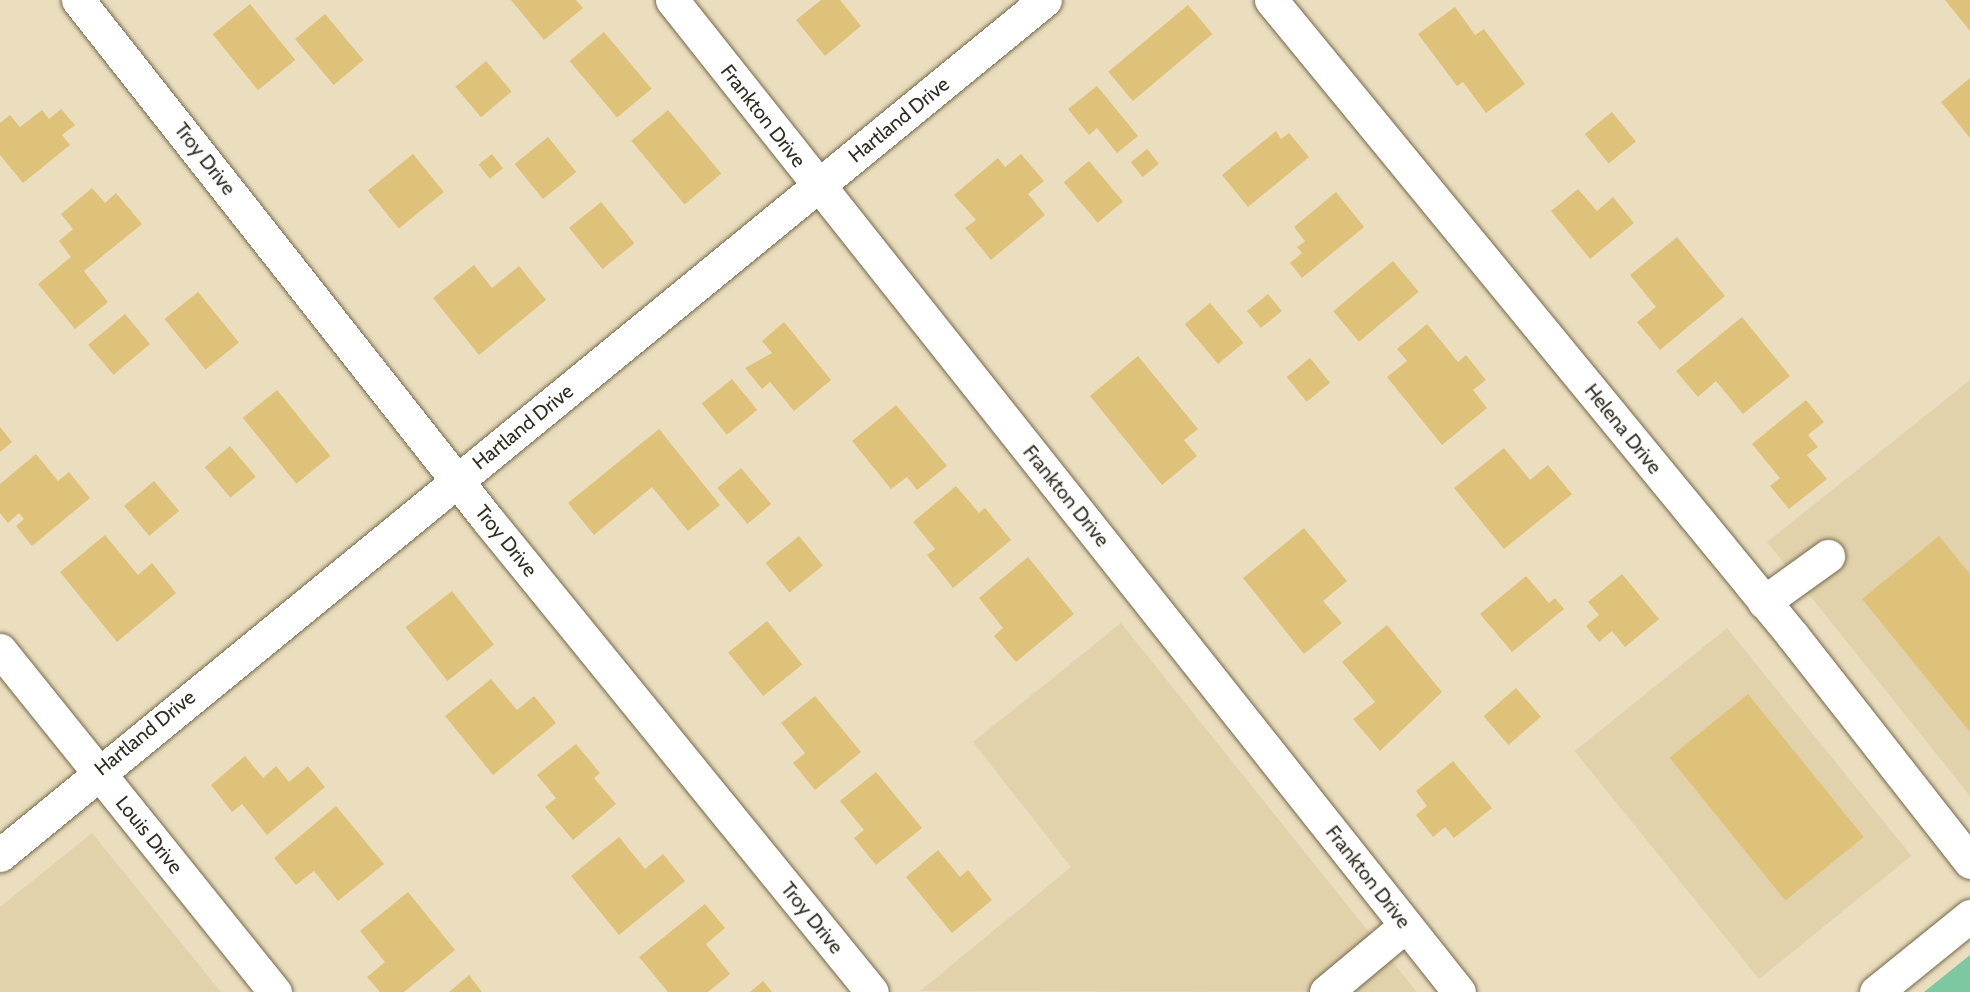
<!DOCTYPE html>
<style>
body{margin:0}
#map{position:relative;width:1970px;height:992px;overflow:hidden;background:#ebdebe;font-family:Cabin,sans-serif}
div>[style]{position:absolute}
.built>*{inset:0;background:#e2d2ac;transform-origin:0 0}
.green>*{inset:0;background:#7cc8a1}
.building>*{inset:0;background:#dfc279;transform-origin:0 0}
.roads{filter:drop-shadow(0 0 2px #73684c) drop-shadow(0 0 2px #73684c)}
.minor>*{height:33px;margin:-16.5px;padding:0 16.5px;transform-origin:16.5px;border-radius:16.5px;background:#fff}
.major>*{height:33px;margin:-16.5px;padding:0 16.5px;transform-origin:16.5px;border-radius:16.5px;background:#fff}
span{translate:-50% -50%;white-space:nowrap;text-align:center;line-height:1.15;-webkit-text-stroke:6px #fff;paint-order:stroke}
.street-label{font-size:20px;color:#322d21}
</style>
<div id="map">
<div class="built">
<div style="clip-path:polygon(1970px 380px,1970px 796px,1767px 542px)"></div>
<div style="clip-path:polygon(1121px 623px,1417px 992px,920px 991px,1071px 867px,973px 742px)"></div>
<div style="left:1727px;top:628px;width:293px;height:196px;rotate:51deg"></div>
<div style="clip-path:polygon(92px 833px,221px 992px,0 992px,0 907px)"></div>
</div>
<div class="green">
<div style="clip-path:polygon(1970px 955px,1970px 992px,1924px 992px)"></div>
</div>
<div class="building">
<div style="clip-path:polygon(511px 0,576px 0,583px 8px,544px 40px)"></div>
<div style="clip-path:polygon(821px 0,840px 0,861px 26px,825px 56px,796px 20px)"></div>
<div style="clip-path:polygon(1945px 0,1970px 0,1970px 31px)"></div>
<div style="left:250px;top:4px;width:72px;height:48px;rotate:51deg"></div>
<div style="left:1188px;top:5px;width:38px;height:104px;rotate:50deg"></div>
<div style="clip-path:polygon(1455px 7px,1475px 35px,1484px 29px,1525px 84px,1486px 113px,1463px 82px,1457px 86px,1418px 34px)"></div>
<div style="left:325px;top:14px;width:60px;height:39px;rotate:50deg"></div>
<div style="left:604px;top:32px;width:74px;height:45px;rotate:50deg"></div>
<div style="left:486px;top:61px;width:40px;height:40px;rotate:50deg"></div>
<div style="clip-path:polygon(1970px 78px,1970px 138px,1941px 102px)"></div>
<div style="clip-path:polygon(1097px 86px,1138px 136px,1117px 153px,1097px 128px,1089px 135px,1068px 109px)"></div>
<div style="clip-path:polygon(61px 109px,75px 125px,62px 135px,70px 145px,23px 183px,0 155px,0 123px,10px 115px,20px 127px,42px 110px,49px 119px)"></div>
<div style="left:668px;top:110px;width:83px;height:48px;rotate:50deg"></div>
<div style="left:1612px;top:112px;width:38px;height:35px;rotate:51deg"></div>
<div style="clip-path:polygon(1276px 131px,1281px 139px,1289px 133px,1309px 157px,1248px 207px,1222px 175px)"></div>
<div style="left:548px;top:137px;width:45px;height:43px;rotate:51deg"></div>
<div style="left:1147px;top:149px;width:19px;height:21px;rotate:51deg"></div>
<div style="left:413px;top:154px;width:49px;height:58px;rotate:51deg"></div>
<div style="left:492px;top:154px;width:18px;height:17px;rotate:52deg"></div>
<div style="clip-path:polygon(1021px 154px,1044px 181px,1028px 194px,1045px 215px,991px 260px,965px 228px,976px 220px,954px 195px,998px 158px,1005px 167px)"></div>
<div style="left:1089px;top:161px;width:53px;height:33px;rotate:50deg"></div>
<div style="clip-path:polygon(92px 188px,105px 203px,116px 193px,142px 224px,84px 271px,108px 302px,75px 329px,38px 284px,71px 257px,59px 241px,73px 229px,61px 214px)"></div>
<div style="clip-path:polygon(1578px 189px,1597px 211px,1613px 197px,1634px 223px,1590px 259px,1551px 211px)"></div>
<div style="clip-path:polygon(1336px 192px,1364px 227px,1302px 278px,1290px 263px,1302px 253px,1297px 247px,1305px 241px,1294px 227px)"></div>
<div style="left:601px;top:202px;width:53px;height:41px;rotate:51deg"></div>
<div style="clip-path:polygon(1677px 237px,1725px 296px,1660px 350px,1637px 322px,1656px 307px,1630px 275px)"></div>
<div style="left:1393px;top:261px;width:40px;height:78px;rotate:50deg"></div>
<div style="clip-path:polygon(474px 265px,492px 288px,519px 266px,546px 300px,479px 355px,433px 298px)"></div>
<div style="left:198px;top:292px;width:65px;height:43px;rotate:51deg"></div>
<div style="left:1268px;top:294px;width:22px;height:27px;rotate:51deg"></div>
<div style="left:1210px;top:303px;width:52px;height:33px;rotate:50deg"></div>
<div style="left:125px;top:314px;width:39px;height:48px;rotate:50deg"></div>
<div style="clip-path:polygon(1742px 317px,1790px 376px,1743px 414px,1716px 381px,1698px 397px,1676px 371px)"></div>
<div style="clip-path:polygon(784px 322px,831px 380px,794px 411px,770px 382px,762px 389px,745px 368px,772px 353px,762px 341px)"></div>
<div style="clip-path:polygon(1427px 324px,1458px 362px,1466px 355px,1486px 380px,1473px 390px,1487px 408px,1442px 445px,1387px 377px,1407px 361px,1397px 349px)"></div>
<div style="clip-path:polygon(1138px 356px,1198px 429px,1184px 440px,1197px 456px,1162px 485px,1090px 396px)"></div>
<div style="left:1310px;top:358px;width:32px;height:30px;rotate:51deg"></div>
<div style="left:732px;top:379px;width:40px;height:39px;rotate:51deg"></div>
<div style="left:277px;top:390px;width:85px;height:44px;rotate:51deg"></div>
<div style="clip-path:polygon(1806px 400px,1824px 422px,1808px 435px,1818px 447px,1807px 455px,1827px 479px,1789px 509px,1770px 486px,1780px 478px,1752px 444px)"></div>
<div style="clip-path:polygon(896px 405px,947px 466px,917px 490px,907px 477px,891px 489px,852px 441px)"></div>
<div style="clip-path:polygon(0 427px,12px 442px,0 452px)"></div>
<div style="clip-path:polygon(659px 429px,720px 505px,688px 531px,652px 487px,594px 535px,568px 503px)"></div>
<div style="left:230px;top:446px;width:40px;height:33px;rotate:50deg"></div>
<div style="clip-path:polygon(1504px 448px,1530px 480px,1548px 465px,1572px 494px,1504px 549px,1454px 488px)"></div>
<div style="clip-path:polygon(36px 454px,58px 481px,69px 472px,90px 498px,32px 546px,16px 526px,24px 519px,19px 513px,8px 523px,0 513px,0 484px)"></div>
<div style="left:741px;top:468px;width:47px;height:31px;rotate:50deg"></div>
<div style="left:154px;top:481px;width:39px;height:39px;rotate:50deg"></div>
<div style="clip-path:polygon(956px 486px,979px 513px,985px 508px,1011px 540px,953px 588px,927px 555px,935px 549px,913px 522px)"></div>
<div style="clip-path:polygon(1304px 528px,1347px 581px,1323px 601px,1342px 623px,1304px 654px,1243px 578px)"></div>
<div style="clip-path:polygon(105px 535px,138px 575px,152px 563px,176px 593px,117px 642px,60px 572px)"></div>
<div style="left:799px;top:536px;width:38px;height:43px;rotate:51deg"></div>
<div style="clip-path:polygon(1939px 536px,1970px 574px,1970px 732px,1862px 599px)"></div>
<div style="clip-path:polygon(1028px 557px,1074px 614px,1016px 662px,994px 636px,1003px 628px,979px 598px)"></div>
<div style="clip-path:polygon(1622px 574px,1659px 619px,1625px 647px,1612px 631px,1599px 642px,1586px 626px,1599px 615px,1588px 602px)"></div>
<div style="clip-path:polygon(1526px 576px,1549px 603px,1555px 598px,1564px 609px,1512px 652px,1480px 614px)"></div>
<div style="left:452px;top:591px;width:68px;height:59px;rotate:52deg"></div>
<div style="left:767px;top:621px;width:56px;height:50px;rotate:51deg"></div>
<div style="clip-path:polygon(1387px 625px,1442px 692px,1380px 751px,1353px 719px,1375px 702px,1342px 662px)"></div>
<div style="clip-path:polygon(491px 679px,517px 710px,534px 696px,556px 723px,493px 775px,445px 716px)"></div>
<div style="left:1516px;top:688px;width:38px;height:43px;rotate:49deg"></div>
<div style="left:1748px;top:694px;width:184px;height:101px;rotate:51deg"></div>
<div style="clip-path:polygon(815px 696px,861px 752px,815px 790px,793px 763px,805px 753px,781px 723px)"></div>
<div style="clip-path:polygon(576px 744px,600px 773px,594px 778px,616px 804px,573px 840px,545px 807px,556px 798px,537px 775px)"></div>
<div style="clip-path:polygon(245px 756px,263px 778px,276px 766px,289px 782px,308px 766px,325px 787px,267px 835px,242px 804px,232px 812px,211px 785px)"></div>
<div style="clip-path:polygon(1453px 761px,1492px 808px,1454px 838px,1445px 827px,1433px 837px,1416px 815px,1427px 806px,1416px 791px)"></div>
<div style="clip-path:polygon(876px 772px,922px 828px,876px 865px,854px 838px,864px 830px,840px 801px)"></div>
<div style="clip-path:polygon(336px 806px,384px 864px,338px 901px,314px 871px,296px 885px,274px 858px)"></div>
<div style="clip-path:polygon(619px 837px,645px 869px,663px 854px,685px 881px,619px 935px,571px 876px)"></div>
<div style="clip-path:polygon(938px 850px,960px 877px,968px 870px,992px 900px,952px 933px,906px 877px)"></div>
<div style="clip-path:polygon(408px 892px,455px 950px,404px 992px,380px 992px,367px 977px,385px 962px,360px 931px)"></div>
<div style="clip-path:polygon(705px 904px,725px 928px,706px 944px,730px 974px,708px 992px,668px 992px,639px 957px)"></div>
<div style="clip-path:polygon(469px 975px,482px 992px,449px 992px,455px 987px)"></div>
<div style="clip-path:polygon(763px 981px,772px 992px,750px 992px)"></div>
</div>
<div class="roads">
<div class="minor">
<div style="left:78px;top:0;width:662px;rotate:51.75deg"></div>
<div style="left:488px;top:520px;width:608px;rotate:50.87deg"></div>
<div style="left:672px;top:0;width:1266px;rotate:51.57deg"></div>
<div style="left:1271px;top:0;width:823px;rotate:50.62deg"></div>
<div style="left:1793px;top:636px;width:287px;rotate:51.9deg"></div>
<div style="left:1764px;top:602px;width:79px;rotate:-35.7deg"></div>
<div style="left:0;top:650px;width:439px;rotate:51.2deg"></div>
<div style="left:0;top:855px;width:1350px;rotate:-39.29deg"></div>
<div style="left:1326px;top:992px;width:104px;rotate:-39.9deg"></div>
</div>
<div class="major">
<div style="left:1876px;top:992px;width:121px;rotate:-39deg"></div>
</div>
</div>
<div class="street-label">
<span style="left:763px;top:116px;rotate:52deg">Frankton Drive</span>
<span style="left:899px;top:120px;rotate:-39deg">Hartland Drive</span>
<span style="left:205px;top:159px;rotate:52deg">Troy Drive</span>
<span style="left:523px;top:427px;rotate:-39deg">Hartland Drive</span>
<span style="left:1623px;top:429px;rotate:51deg">Helena Drive</span>
<span style="left:1066px;top:496px;rotate:51deg">Frankton Drive</span>
<span style="left:506px;top:541px;rotate:51deg">Troy Drive</span>
<span style="left:145px;top:733px;rotate:-39deg">Hartland Drive</span>
<span style="left:149px;top:835px;rotate:51deg">Louis Drive</span>
<span style="left:1368px;top:877px;rotate:52deg">Frankton Drive</span>
<span style="left:812px;top:918px;rotate:51deg">Troy Drive</span>
</div>
</div>
